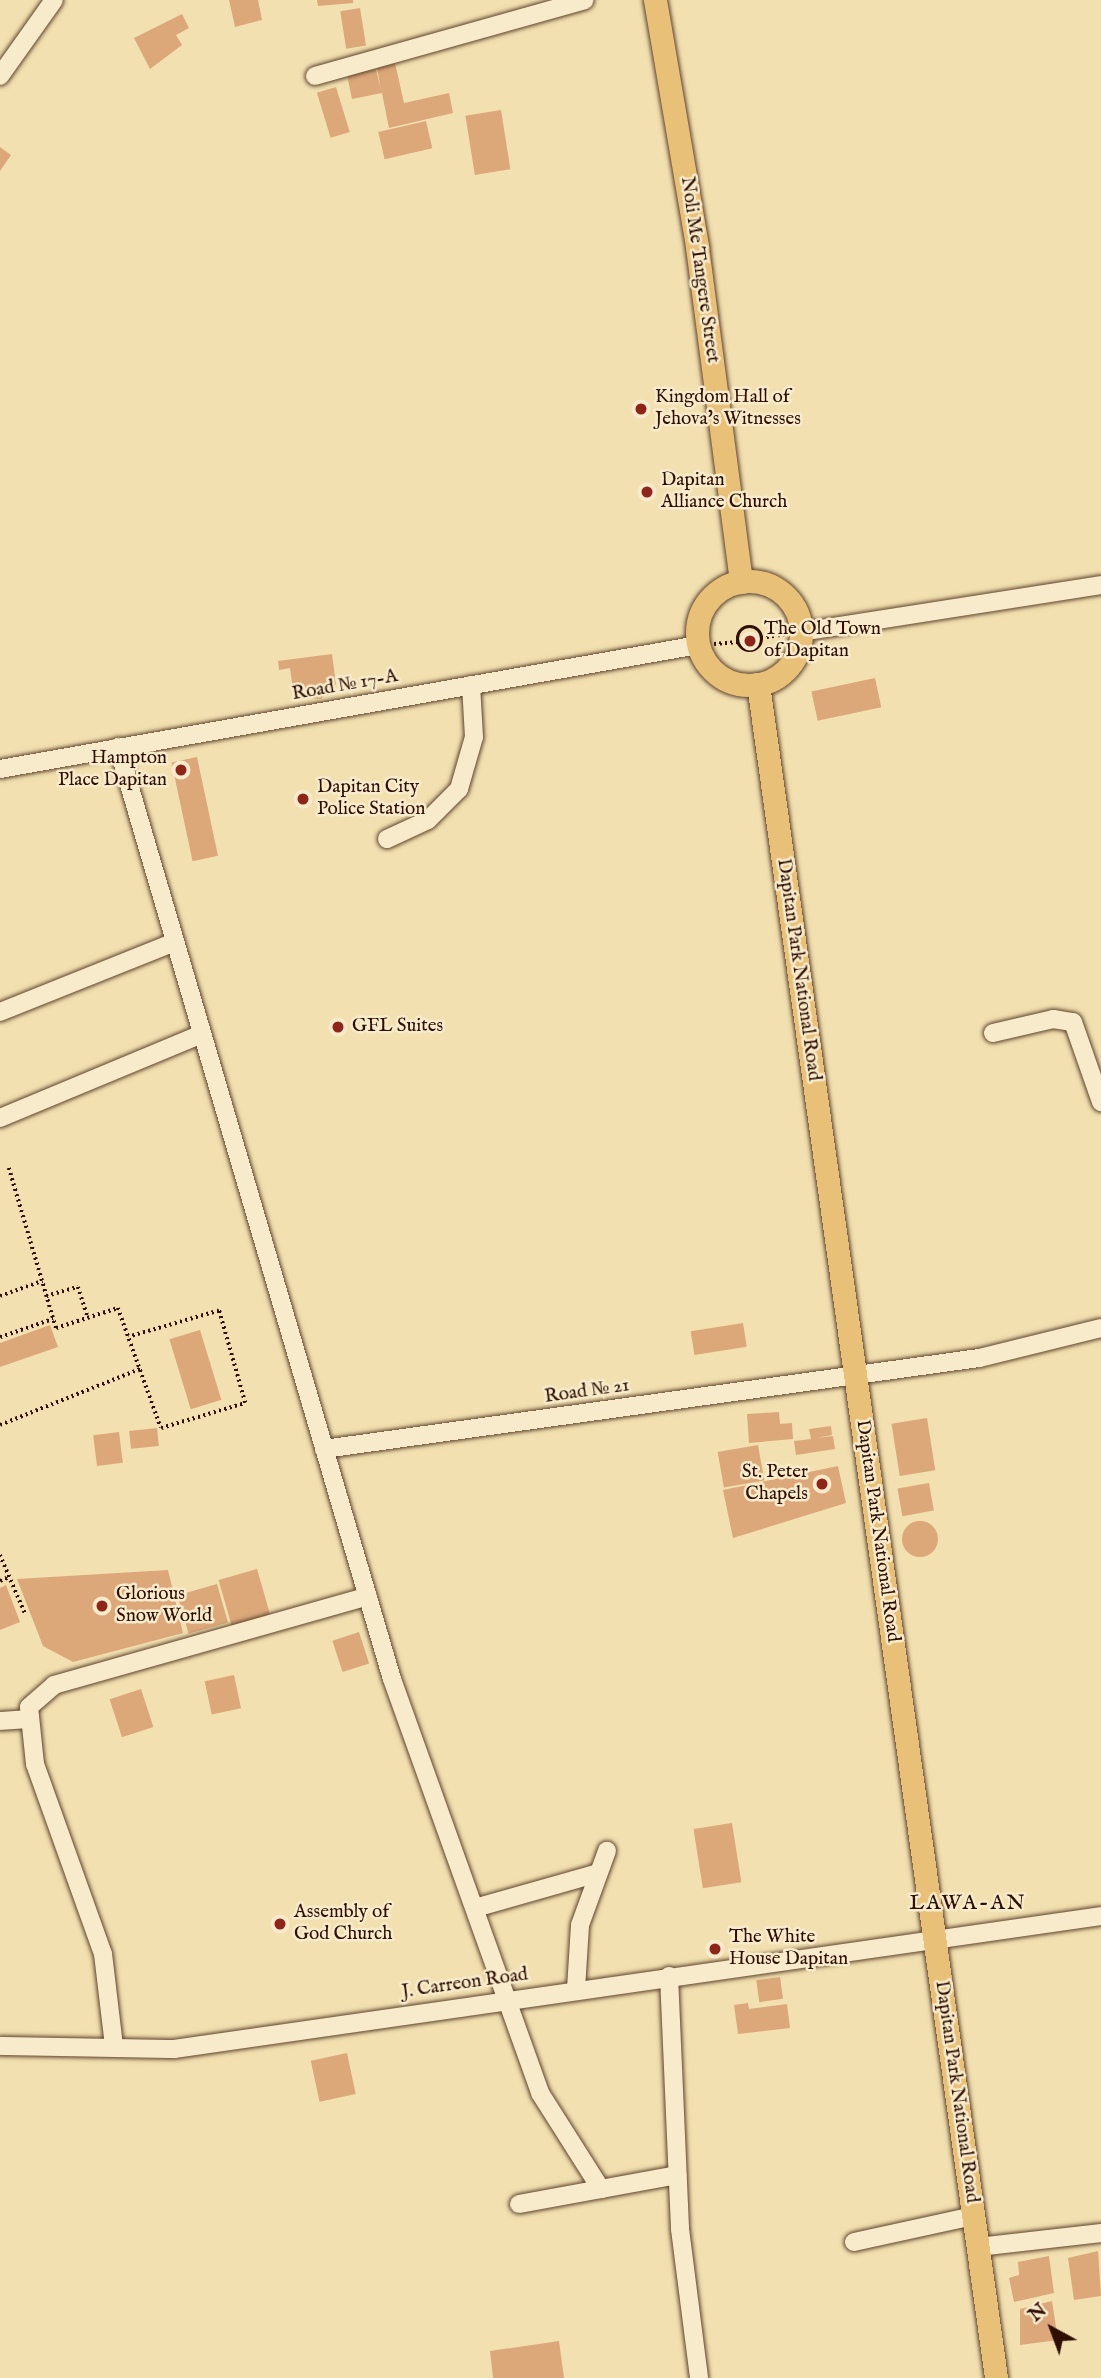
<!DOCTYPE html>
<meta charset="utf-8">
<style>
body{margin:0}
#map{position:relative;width:1101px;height:2378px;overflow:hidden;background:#f2e0b0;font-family:"IM FELL English",serif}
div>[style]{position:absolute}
.building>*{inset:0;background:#dca87a;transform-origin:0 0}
.round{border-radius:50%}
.path>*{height:3.5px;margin-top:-1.75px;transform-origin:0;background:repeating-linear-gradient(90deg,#2e0f02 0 2px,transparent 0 5.5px)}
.path>.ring{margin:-1.75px;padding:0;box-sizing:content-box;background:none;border:3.5px solid #2e0f02;border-radius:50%}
.roads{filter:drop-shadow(0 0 2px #5f432e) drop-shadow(0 0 2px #5f432e)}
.minor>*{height:18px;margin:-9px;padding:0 9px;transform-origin:9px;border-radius:9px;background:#f7ebcc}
.major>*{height:23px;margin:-11.5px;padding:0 11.5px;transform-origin:11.5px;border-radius:11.5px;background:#e9c078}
.major>.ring{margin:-11.5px;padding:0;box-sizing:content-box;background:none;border:23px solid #e9c078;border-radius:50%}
.dots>*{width:19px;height:19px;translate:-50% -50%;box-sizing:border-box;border:4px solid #f7ebcc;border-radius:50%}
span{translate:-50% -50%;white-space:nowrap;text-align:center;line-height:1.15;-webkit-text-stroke:5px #f7ebcc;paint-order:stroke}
.street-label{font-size:19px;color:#2e0f02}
.poi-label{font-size:19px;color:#2e0f02}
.left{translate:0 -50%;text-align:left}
.right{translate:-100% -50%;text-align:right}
.neighbourhood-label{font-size:21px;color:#2e0f02;letter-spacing:2px}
.north{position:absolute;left:1017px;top:2294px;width:70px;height:70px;-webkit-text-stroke:5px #f7ebcc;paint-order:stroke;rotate:319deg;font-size:19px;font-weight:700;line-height:28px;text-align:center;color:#2e0f02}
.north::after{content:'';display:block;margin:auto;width:24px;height:32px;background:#2e0f02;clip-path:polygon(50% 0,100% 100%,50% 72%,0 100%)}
</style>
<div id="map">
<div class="building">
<div style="clip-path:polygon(229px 0,258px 0,262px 20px,235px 27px)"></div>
<div style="clip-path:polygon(317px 0,353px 0,353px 3px,318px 6px)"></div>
<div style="left:360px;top:8px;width:38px;height:20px;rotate:81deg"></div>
<div style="clip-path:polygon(182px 14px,189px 28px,176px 35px,182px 45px,150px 69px,134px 38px)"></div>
<div style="clip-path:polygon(395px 63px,404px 103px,449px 93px,453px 113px,389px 128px,382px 93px,352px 99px,347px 75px,376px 69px,381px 90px,377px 68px)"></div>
<div style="left:336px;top:87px;width:47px;height:20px;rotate:73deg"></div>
<div style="left:501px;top:110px;width:60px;height:36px;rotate:81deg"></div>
<div style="left:426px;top:121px;width:28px;height:49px;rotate:77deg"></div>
<div style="clip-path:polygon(0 147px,11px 155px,0 171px)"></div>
<div style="clip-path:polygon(332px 654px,336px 684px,321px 699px,294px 697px,290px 668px,279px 670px,278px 661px)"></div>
<div style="left:875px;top:678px;width:30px;height:65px;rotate:78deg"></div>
<div style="left:197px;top:757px;width:101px;height:26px;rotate:78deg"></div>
<div style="left:743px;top:1323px;width:24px;height:53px;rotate:81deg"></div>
<div style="clip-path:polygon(50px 1325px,58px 1347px,0 1367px,0 1343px)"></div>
<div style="left:200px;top:1330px;width:73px;height:32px;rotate:73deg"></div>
<div style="clip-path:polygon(779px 1412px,780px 1424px,792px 1423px,793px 1439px,749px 1443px,747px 1414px)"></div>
<div style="left:927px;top:1418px;width:53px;height:36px;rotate:81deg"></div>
<div style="clip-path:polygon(831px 1426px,832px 1435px,816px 1438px,833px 1436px,835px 1449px,796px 1455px,794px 1441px,811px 1439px,809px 1429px)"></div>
<div style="left:157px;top:1428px;width:18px;height:28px;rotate:84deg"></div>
<div style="left:119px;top:1432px;width:31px;height:26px;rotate:83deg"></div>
<div style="left:758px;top:1445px;width:36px;height:41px;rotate:80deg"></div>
<div style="clip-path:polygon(838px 1466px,846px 1503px,733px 1538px,723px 1490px)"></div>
<div style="left:929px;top:1483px;width:28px;height:32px;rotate:80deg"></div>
<div class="round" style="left:902px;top:1521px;width:36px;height:36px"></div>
<div style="left:257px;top:1569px;width:50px;height:40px;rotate:74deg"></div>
<div style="clip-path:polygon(168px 1570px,183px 1633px,73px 1662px,43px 1646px,17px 1579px)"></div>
<div style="left:217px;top:1584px;width:40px;height:41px;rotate:74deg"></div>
<div style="clip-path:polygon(6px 1585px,20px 1622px,0 1630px,0 1588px)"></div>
<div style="left:359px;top:1632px;width:33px;height:28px;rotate:72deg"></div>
<div style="left:234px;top:1675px;width:34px;height:30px;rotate:78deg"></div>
<div style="left:141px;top:1689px;width:40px;height:33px;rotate:72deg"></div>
<div style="left:732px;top:1823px;width:60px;height:39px;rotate:81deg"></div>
<div style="left:780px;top:1977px;width:22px;height:24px;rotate:82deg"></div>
<div style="clip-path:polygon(748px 2003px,749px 2009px,787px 2004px,790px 2028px,738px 2034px,734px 2005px)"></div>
<div style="left:347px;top:2053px;width:42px;height:37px;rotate:78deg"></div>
<div style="clip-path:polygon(1098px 2251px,1101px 2296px,1074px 2300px,1068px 2258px)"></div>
<div style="clip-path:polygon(1049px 2256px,1054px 2293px,1014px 2302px,1009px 2278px,1019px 2275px,1018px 2262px)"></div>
<div style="clip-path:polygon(1052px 2301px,1058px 2340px,1020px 2345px,1020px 2309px)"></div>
<div style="clip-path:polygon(559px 2341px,564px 2378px,493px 2378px,490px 2351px)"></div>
</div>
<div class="path">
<div class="ring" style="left:738px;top:627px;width:20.5px;height:20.5px"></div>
<div style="left:761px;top:638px;width:24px;rotate:-9deg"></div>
<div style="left:714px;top:644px;width:24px;rotate:-5deg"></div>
<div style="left:9px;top:1168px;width:167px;rotate:73.6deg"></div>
<div style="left:56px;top:1328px;width:65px;rotate:-17.9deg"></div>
<div style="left:118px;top:1308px;width:127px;rotate:70.3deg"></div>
<div style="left:161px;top:1428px;width:88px;rotate:-16.6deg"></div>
<div style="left:245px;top:1403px;width:96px;rotate:-105.8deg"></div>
<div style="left:219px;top:1311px;width:94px;rotate:163.9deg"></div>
<div style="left:0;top:1296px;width:45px;rotate:-19.7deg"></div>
<div style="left:46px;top:1296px;width:33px;rotate:-16deg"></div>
<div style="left:78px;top:1287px;width:33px;rotate:72deg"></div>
<div style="left:0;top:1337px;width:56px;rotate:-18.8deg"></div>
<div style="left:0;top:1425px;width:151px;rotate:-21.8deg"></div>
<div style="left:0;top:1555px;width:63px;rotate:66.7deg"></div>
<div style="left:0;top:1581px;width:10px;rotate:-24deg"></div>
</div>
<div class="roads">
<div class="minor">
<div style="left:0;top:76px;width:93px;rotate:-54.6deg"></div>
<div style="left:315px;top:76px;width:280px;rotate:-15.7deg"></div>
<div style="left:801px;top:632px;width:304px;rotate:-8.9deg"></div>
<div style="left:118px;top:747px;width:971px;rotate:73.62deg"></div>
<div style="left:392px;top:1679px;width:440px;rotate:70.3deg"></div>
<div style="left:540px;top:2093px;width:114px;rotate:57.6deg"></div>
<div style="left:0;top:769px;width:709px;rotate:-10.07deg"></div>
<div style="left:387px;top:839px;width:45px;rotate:-24.9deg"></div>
<div style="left:428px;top:820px;width:44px;rotate:-45deg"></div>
<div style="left:459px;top:789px;width:54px;rotate:-73.9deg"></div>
<div style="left:474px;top:737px;width:52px;rotate:-93.3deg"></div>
<div style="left:0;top:1012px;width:188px;rotate:-21.8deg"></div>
<div style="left:993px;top:1033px;width:62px;rotate:-13.1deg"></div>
<div style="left:1053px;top:1019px;width:20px;rotate:9deg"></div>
<div style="left:1073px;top:1022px;width:85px;rotate:70.7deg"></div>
<div style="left:0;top:1118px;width:219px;rotate:-22.6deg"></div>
<div style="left:324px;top:1449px;width:661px;rotate:-7.91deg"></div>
<div style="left:979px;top:1358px;width:126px;rotate:-13.8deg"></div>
<div style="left:0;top:1721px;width:27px;rotate:-4deg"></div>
<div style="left:475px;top:1908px;width:125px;rotate:-15.8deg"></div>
<div style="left:669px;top:1976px;width:253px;rotate:87.5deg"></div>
<div style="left:680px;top:2229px;width:150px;rotate:82.7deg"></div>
<div style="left:576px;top:1989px;width:64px;rotate:-86.4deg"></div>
<div style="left:580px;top:1925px;width:79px;rotate:-70deg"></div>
<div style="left:0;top:2046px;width:174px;rotate:1deg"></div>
<div style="left:174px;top:2049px;width:936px;rotate:-8.16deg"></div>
<div style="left:114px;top:2046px;width:93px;rotate:-96.8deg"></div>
<div style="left:103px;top:1954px;width:202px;rotate:-109.7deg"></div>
<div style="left:35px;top:1764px;width:57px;rotate:-96deg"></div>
<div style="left:29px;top:1707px;width:33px;rotate:-41deg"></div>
<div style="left:54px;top:1685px;width:326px;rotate:-15.8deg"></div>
<div style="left:519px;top:2204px;width:161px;rotate:-10.4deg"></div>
<div style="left:854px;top:2242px;width:122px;rotate:-12.3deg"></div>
<div style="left:978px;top:2247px;width:124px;rotate:-6.5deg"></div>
</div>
<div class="major">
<div style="left:655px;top:0;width:251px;rotate:80.3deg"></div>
<div style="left:697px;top:247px;width:338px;rotate:82.5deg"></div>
<div class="ring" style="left:697px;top:581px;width:81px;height:81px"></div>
<div style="left:758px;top:684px;width:1711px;rotate:82deg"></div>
</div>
</div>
<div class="dots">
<div style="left:641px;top:409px;background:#8f2418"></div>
<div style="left:647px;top:492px;background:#8f2418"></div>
<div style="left:750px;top:641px;background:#8f2418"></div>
<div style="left:181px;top:770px;background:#8f2418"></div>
<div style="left:303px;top:799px;background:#8f2418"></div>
<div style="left:338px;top:1027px;background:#8f2418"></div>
<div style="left:822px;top:1484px;background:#8f2418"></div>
<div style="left:102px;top:1606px;background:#8f2418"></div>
<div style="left:280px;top:1924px;background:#8f2418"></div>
<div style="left:715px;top:1949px;background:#8f2418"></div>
</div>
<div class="street-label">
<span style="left:699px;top:270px;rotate:82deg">Noli Me Tangere Street</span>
<span style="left:345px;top:686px;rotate:-10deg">Road № 17-A</span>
<span style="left:798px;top:970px;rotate:82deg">Dapitan Park National Road</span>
<span style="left:587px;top:1392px;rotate:-8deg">Road № 21</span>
<span style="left:877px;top:1531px;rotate:82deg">Dapitan Park National Road</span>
<span style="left:465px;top:1984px;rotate:-8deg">J. Carreon Road</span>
<span style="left:956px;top:2092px;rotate:82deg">Dapitan Park National Road</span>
</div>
<div class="poi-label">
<span class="left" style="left:655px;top:409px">Kingdom Hall of<br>Jehova's Witnesses</span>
<span class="left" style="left:661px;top:492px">Dapitan<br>Alliance Church</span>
<span class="left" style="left:764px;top:641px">The Old Town<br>of Dapitan</span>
<span class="right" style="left:167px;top:770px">Hampton<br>Place Dapitan</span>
<span class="left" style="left:317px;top:799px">Dapitan City<br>Police Station</span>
<span class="left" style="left:352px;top:1027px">GFL Suites</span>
<span class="right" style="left:808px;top:1484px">St. Peter<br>Chapels</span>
<span class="left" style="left:116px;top:1606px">Glorious<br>Snow World</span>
<span class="left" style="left:294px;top:1924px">Assembly of<br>God Church</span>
<span class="left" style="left:729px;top:1949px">The White<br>House Dapitan</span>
</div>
<div class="neighbourhood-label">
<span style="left:968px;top:1904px">LAWA-AN</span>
</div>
<div class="north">N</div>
</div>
